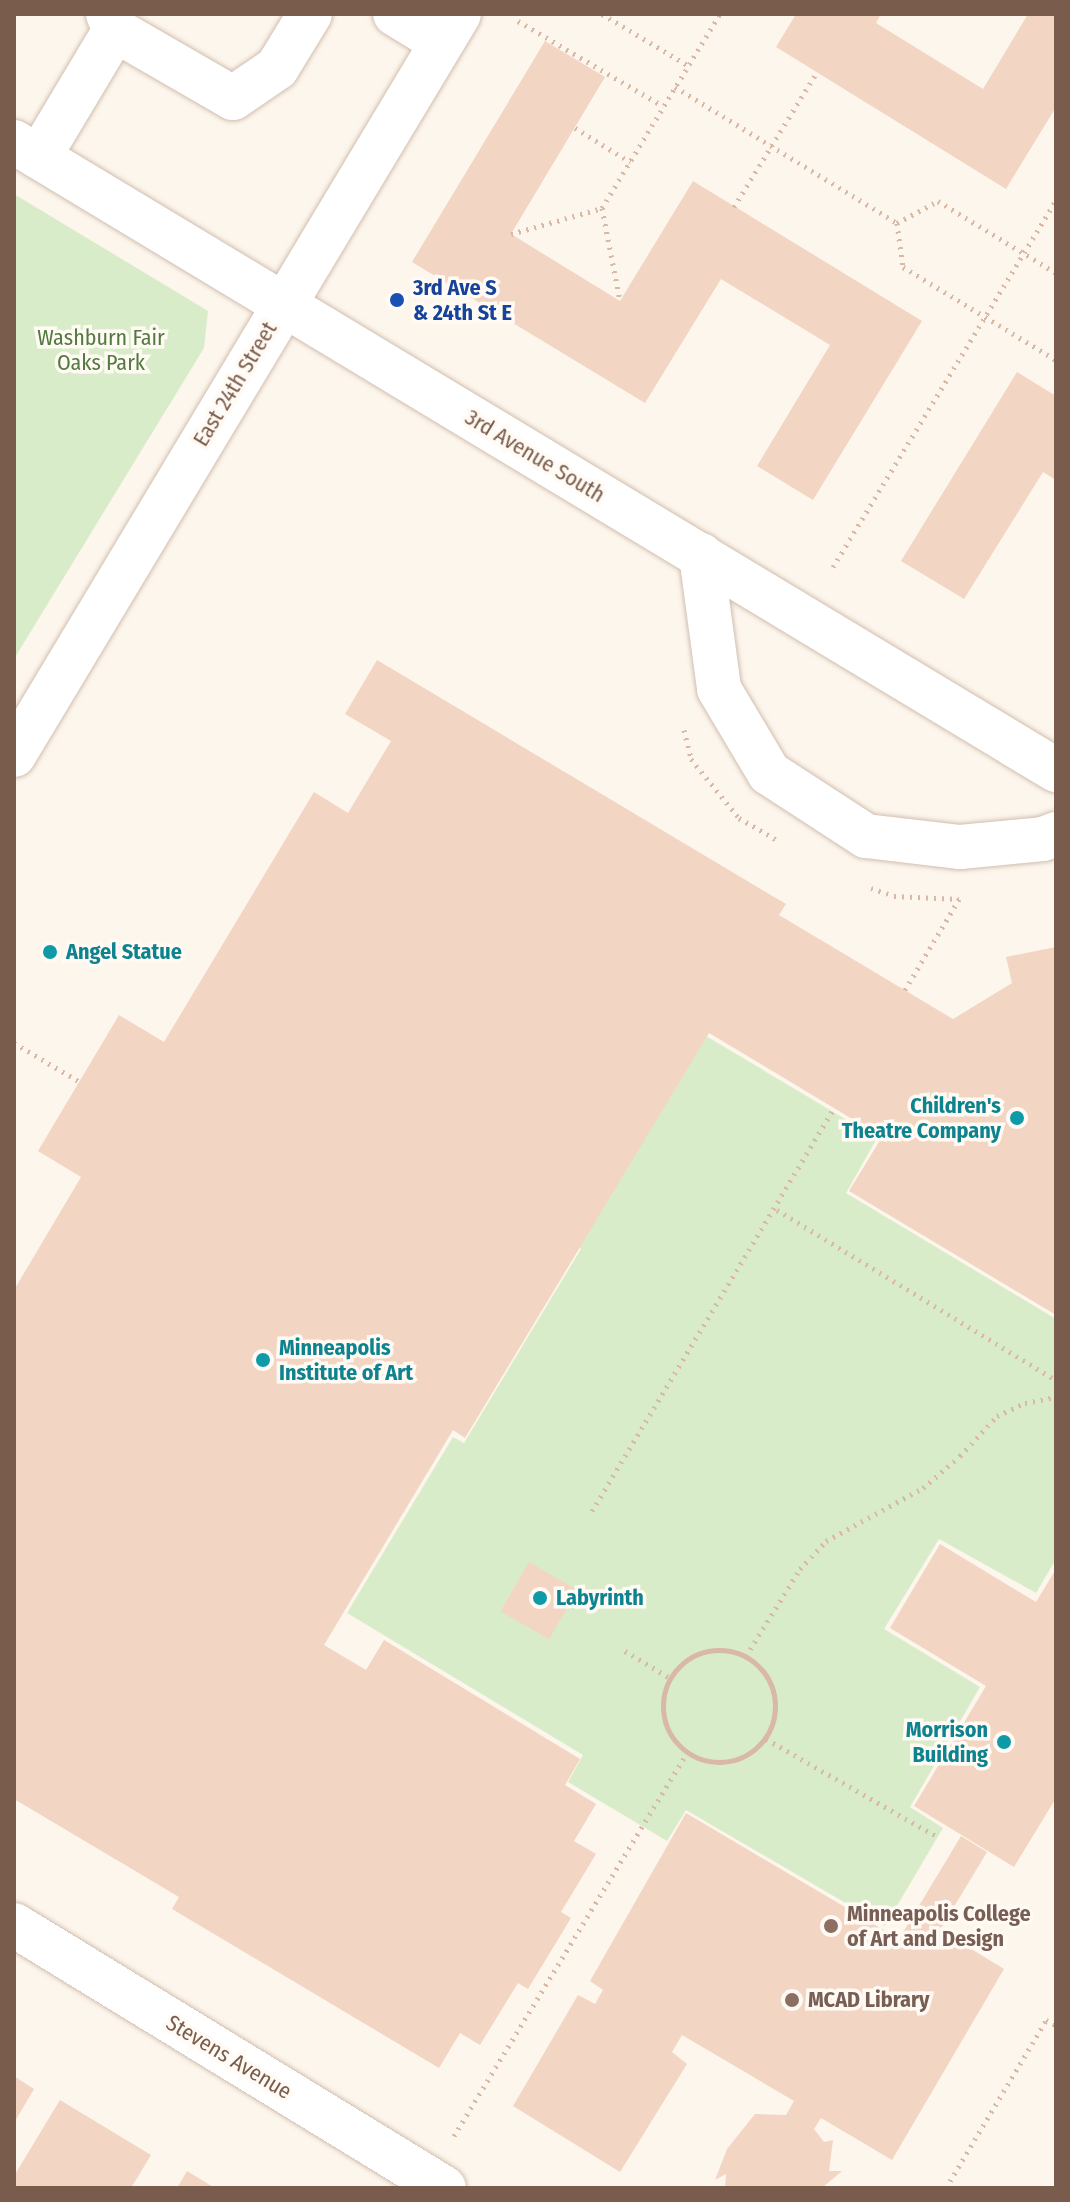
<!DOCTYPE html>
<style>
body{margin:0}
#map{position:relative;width:1070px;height:2202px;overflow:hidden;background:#fdf6ec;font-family:"Fira Sans Condensed",sans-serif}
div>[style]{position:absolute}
.green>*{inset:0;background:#d8ecc9}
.building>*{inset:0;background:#f3d5c3;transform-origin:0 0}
.path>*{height:5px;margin-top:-2.5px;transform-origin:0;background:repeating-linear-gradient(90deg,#d9b8a5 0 2px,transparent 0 8px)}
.path>.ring{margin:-2.5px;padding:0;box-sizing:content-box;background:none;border:5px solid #d9b8a5;border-radius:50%}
.roads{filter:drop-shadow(0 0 2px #d1beb0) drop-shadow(0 0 2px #d1beb0)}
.minor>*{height:44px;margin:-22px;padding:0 22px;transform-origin:22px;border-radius:22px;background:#fff}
.dots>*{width:22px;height:22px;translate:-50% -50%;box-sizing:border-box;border:4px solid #fffaf3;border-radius:50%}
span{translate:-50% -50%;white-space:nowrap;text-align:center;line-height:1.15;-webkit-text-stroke:7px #fffaf3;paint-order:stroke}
.transit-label{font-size:22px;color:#164399;font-weight:700}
.left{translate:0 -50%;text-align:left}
.park-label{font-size:22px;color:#537a41}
.street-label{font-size:22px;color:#7a5c4d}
.culture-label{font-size:22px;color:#0d838f;font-weight:700}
.right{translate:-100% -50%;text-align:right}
.education-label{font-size:22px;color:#785e54;font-weight:700}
.frame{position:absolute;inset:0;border:16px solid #7a5c4d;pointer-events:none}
</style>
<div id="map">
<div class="green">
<div style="clip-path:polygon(14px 194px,208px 311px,204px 348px,14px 659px)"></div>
<div style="clip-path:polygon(701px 1033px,877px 1138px,846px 1193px,1056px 1319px,1056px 1559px,1036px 1593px,939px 1539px,884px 1629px,980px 1687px,910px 1807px,943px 1828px,885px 1926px,686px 1810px,667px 1841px,568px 1782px,583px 1755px,347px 1613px,453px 1437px,464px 1443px,581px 1249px,570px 1241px)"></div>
</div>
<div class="building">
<div style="clip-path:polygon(796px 14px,881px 14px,876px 23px,983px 89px,1028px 14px,1056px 14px,1056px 107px,1006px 189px,776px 47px)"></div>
<div style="clip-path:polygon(545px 41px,605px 77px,511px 234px,620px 301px,693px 181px,922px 321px,813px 500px,757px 466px,830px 345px,721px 279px,645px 403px,412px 262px)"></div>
<div style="clip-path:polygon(1017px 372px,1056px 396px,1056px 480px,1043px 472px,964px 599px,901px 561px)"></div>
<div style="clip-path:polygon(377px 660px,786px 904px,779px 915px,953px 1019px,1012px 983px,1006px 957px,1056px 947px,1056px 1315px,849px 1191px,882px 1137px,709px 1033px,465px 1438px,453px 1430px,324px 1645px,366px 1670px,384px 1640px,580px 1759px,565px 1785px,596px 1804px,574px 1841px,596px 1854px,561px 1912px,571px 1918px,528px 1989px,518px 1983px,480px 2045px,460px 2033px,439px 2068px,172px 1909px,179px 1897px,14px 1799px,14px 1290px,81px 1177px,38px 1151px,119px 1015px,164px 1042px,314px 792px,348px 813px,391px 741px,345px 714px)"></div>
<div style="clip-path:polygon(940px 1544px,1036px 1602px,1056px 1569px,1056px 1798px,1014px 1867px,914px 1806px,986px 1686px,890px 1628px)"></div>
<div style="left:529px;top:1562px;width:56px;height:57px;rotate:30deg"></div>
<div style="clip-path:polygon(686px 1813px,899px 1939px,961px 1836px,987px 1852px,940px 1930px,1004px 1969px,892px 2160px,821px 2118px,814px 2129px,824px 2142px,833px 2140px,829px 2171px,842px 2171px,822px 2188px,725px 2188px,726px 2174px,715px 2180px,727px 2149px,755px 2114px,786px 2115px,794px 2101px,682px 2035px,672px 2052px,687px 2064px,620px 2172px,513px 2106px,578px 1995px,595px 2004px,603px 1990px,590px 1981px)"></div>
<div style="clip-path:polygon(14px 2076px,34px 2089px,14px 2123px)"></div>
<div style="clip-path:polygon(60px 2100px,151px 2155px,131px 2188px,14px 2188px,14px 2176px)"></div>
<div style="clip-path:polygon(187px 2171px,215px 2188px,177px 2188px)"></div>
</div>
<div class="path">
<div style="left:602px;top:14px;width:101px;rotate:30.9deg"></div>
<div style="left:518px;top:21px;width:168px;rotate:30.4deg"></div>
<div style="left:675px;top:87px;width:260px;rotate:31.5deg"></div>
<div style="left:897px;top:223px;width:44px;rotate:82.2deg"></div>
<div style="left:903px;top:267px;width:179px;rotate:31.3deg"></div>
<div style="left:575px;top:128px;width:65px;rotate:31.7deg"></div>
<div style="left:734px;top:207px;width:158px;rotate:-58.4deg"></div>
<div style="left:602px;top:208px;width:95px;rotate:79deg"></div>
<div style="left:897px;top:223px;width:47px;rotate:-28.2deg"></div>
<div style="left:938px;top:201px;width:138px;rotate:31.4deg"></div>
<div style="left:511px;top:234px;width:95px;rotate:-15.9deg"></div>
<div style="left:602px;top:208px;width:227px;rotate:-58.7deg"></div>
<div style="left:833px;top:567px;width:429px;rotate:-58.7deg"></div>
<div style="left:684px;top:730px;width:30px;rotate:76deg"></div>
<div style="left:691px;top:759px;width:76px;rotate:50.9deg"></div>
<div style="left:739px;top:818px;width:44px;rotate:30.1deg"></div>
<div style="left:871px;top:888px;width:24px;rotate:19deg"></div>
<div style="left:894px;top:896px;width:65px;rotate:2.6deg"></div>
<div style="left:905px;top:990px;width:106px;rotate:-59.3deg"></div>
<div style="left:14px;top:1043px;width:77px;rotate:30.6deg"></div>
<div style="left:777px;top:1210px;width:327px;rotate:31.4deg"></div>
<div style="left:592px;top:1511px;width:470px;rotate:-59deg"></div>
<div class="ring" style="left:663px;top:1650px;width:107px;height:107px"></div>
<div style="left:625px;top:1651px;width:52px;rotate:31deg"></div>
<div style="left:746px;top:1656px;width:102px;rotate:-58.2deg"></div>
<div style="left:800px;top:1569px;width:38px;rotate:-47deg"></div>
<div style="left:826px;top:1541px;width:111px;rotate:-28.7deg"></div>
<div style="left:923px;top:1488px;width:49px;rotate:-40.9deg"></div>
<div style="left:960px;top:1456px;width:54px;rotate:-47.2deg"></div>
<div style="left:997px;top:1416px;width:31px;rotate:-25deg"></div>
<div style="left:1025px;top:1403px;width:32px;rotate:-11deg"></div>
<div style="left:766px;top:1739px;width:196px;rotate:29.7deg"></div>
<div style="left:454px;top:2136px;width:448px;rotate:-58.7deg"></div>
<div style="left:946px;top:2188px;width:196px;rotate:-59.2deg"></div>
<div style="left:1046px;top:2020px;width:11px;rotate:27deg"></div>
</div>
<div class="roads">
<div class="minor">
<div style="left:395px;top:14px;width:54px;rotate:31.3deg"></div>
<div style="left:115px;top:30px;width:136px;rotate:30deg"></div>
<div style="left:233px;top:98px;width:53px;rotate:-34.3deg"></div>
<div style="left:277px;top:68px;width:63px;rotate:-58.6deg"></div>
<div style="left:14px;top:142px;width:1217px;rotate:31.08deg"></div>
<div style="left:39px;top:157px;width:148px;rotate:-59.1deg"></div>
<div style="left:115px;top:30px;width:17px;rotate:-114deg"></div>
<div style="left:701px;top:555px;width:135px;rotate:82.3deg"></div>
<div style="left:719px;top:689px;width:98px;rotate:59.2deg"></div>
<div style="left:769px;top:773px;width:116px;rotate:33deg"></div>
<div style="left:866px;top:836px;width:95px;rotate:6.7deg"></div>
<div style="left:960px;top:847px;width:83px;rotate:-5.5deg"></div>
<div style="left:1043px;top:839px;width:14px;rotate:-21deg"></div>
<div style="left:14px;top:755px;width:864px;rotate:-59.01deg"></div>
<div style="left:14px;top:1925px;width:504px;rotate:31.45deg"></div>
</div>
</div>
<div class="dots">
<div style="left:397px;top:300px;background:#1a4fb4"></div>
<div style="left:50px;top:952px;background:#0f9aa8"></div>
<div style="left:1017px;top:1118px;background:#0f9aa8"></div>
<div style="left:263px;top:1360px;background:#0f9aa8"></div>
<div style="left:540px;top:1598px;background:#0f9aa8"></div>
<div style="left:1004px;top:1742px;background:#0f9aa8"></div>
<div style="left:831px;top:1926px;background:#8d6e63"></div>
<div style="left:792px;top:2000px;background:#8d6e63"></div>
</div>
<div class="transit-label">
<span class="left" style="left:413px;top:300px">3rd Ave S<br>&amp; 24th St E</span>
</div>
<div class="park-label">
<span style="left:101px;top:350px">Washburn Fair<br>Oaks Park</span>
</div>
<div class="street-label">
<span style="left:235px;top:384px;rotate:-59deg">East 24th Street</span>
<span style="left:535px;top:456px;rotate:31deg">3rd Avenue South</span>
<span style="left:229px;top:2057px;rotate:31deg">Stevens Avenue</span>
</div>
<div class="culture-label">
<span class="left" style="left:66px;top:952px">Angel Statue</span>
<span class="right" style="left:1001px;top:1118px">Children's<br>Theatre Company</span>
<span class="left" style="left:279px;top:1360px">Minneapolis<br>Institute of Art</span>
<span class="left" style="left:556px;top:1598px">Labyrinth</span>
<span class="right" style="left:988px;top:1742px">Morrison<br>Building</span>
</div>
<div class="education-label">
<span class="left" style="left:847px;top:1926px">Minneapolis College<br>of Art and Design</span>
<span class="left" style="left:808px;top:2000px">MCAD Library</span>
</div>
<div class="frame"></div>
</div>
